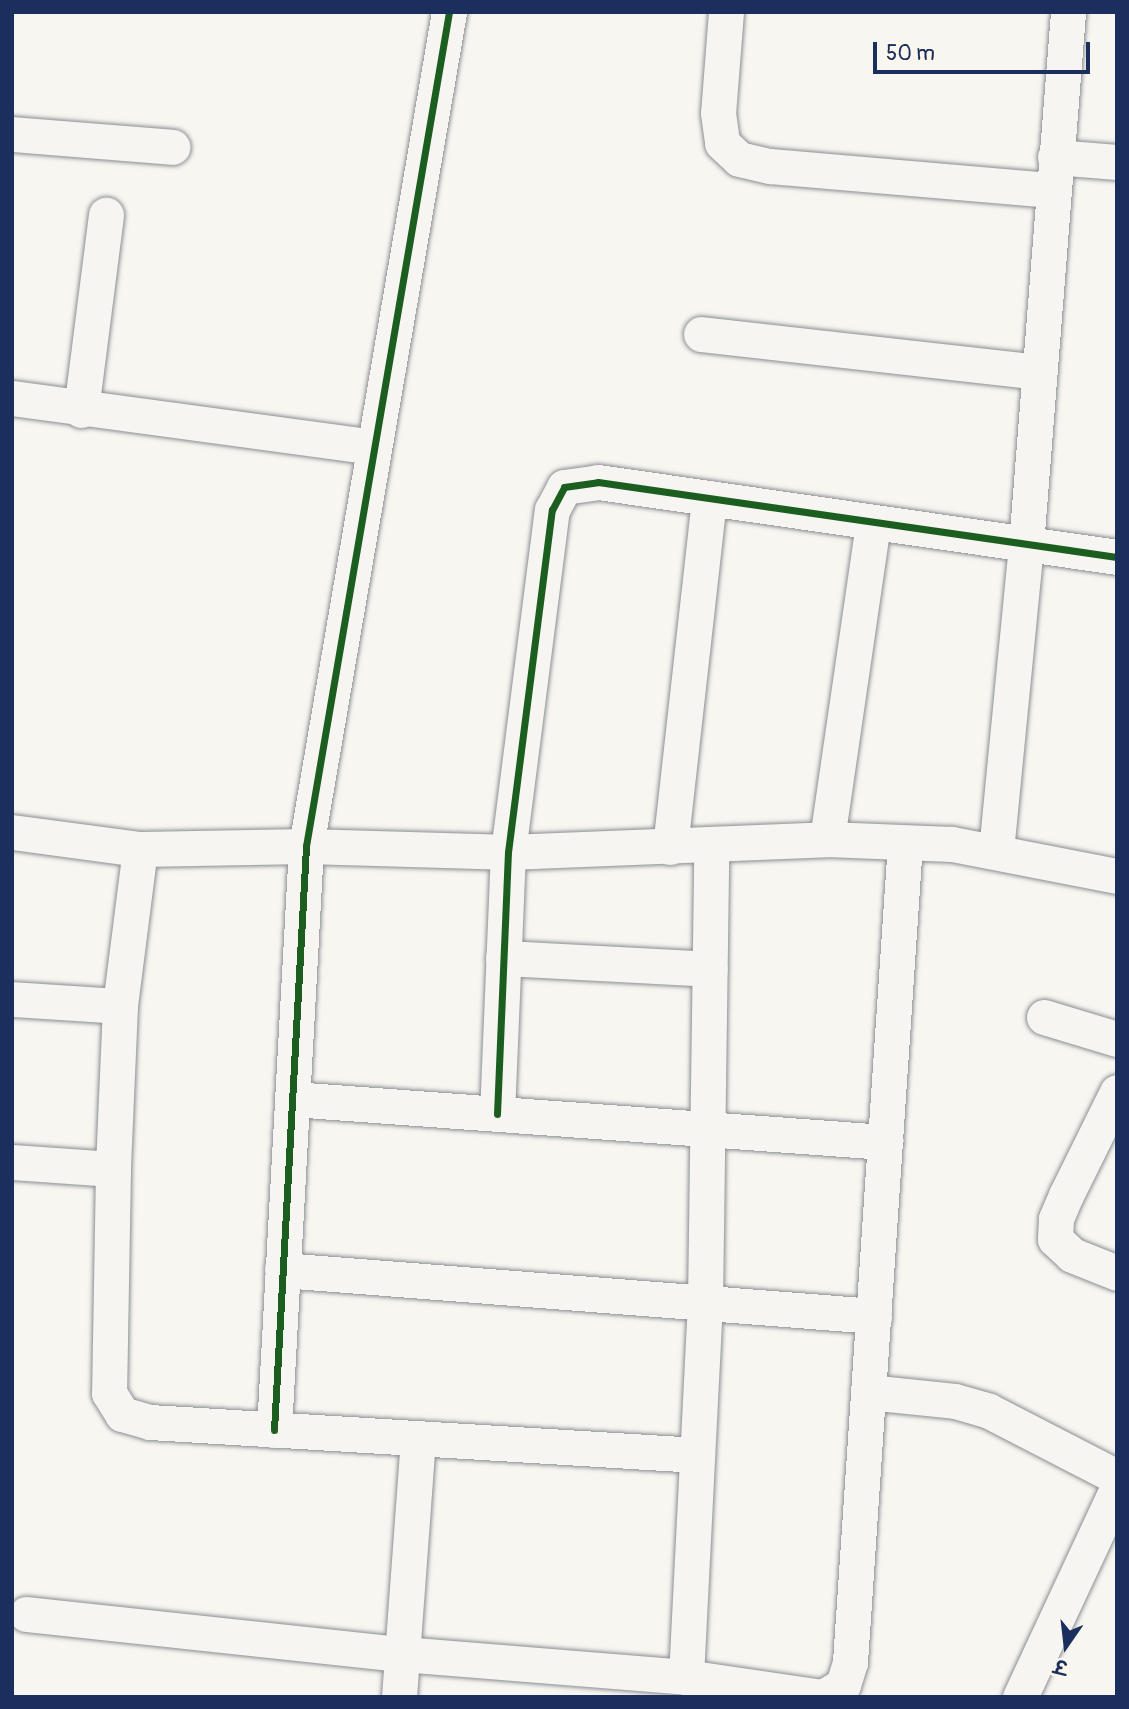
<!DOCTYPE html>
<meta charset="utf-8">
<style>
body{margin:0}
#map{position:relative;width:1129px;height:1709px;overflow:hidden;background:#f8f6f0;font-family:Pangolin,"Playpen Sans Deva",sans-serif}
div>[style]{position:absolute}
.roads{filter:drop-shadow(0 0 2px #8b8e94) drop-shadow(0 0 2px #8b8e94)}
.minor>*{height:35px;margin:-17.5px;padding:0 17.5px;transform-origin:17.5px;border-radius:17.5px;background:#f6f5f1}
.cycleway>*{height:7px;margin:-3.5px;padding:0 3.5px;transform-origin:3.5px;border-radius:3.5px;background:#1b5e20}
span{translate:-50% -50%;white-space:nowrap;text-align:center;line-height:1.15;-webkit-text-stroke:7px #fbf7ec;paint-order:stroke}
.frame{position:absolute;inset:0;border:14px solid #1b2f5e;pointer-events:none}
.north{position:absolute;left:1031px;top:1611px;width:70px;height:70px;-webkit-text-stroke:5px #fbf7ec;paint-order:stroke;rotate:194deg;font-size:19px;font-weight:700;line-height:28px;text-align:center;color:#1b2f5e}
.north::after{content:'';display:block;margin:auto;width:24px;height:32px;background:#1b2f5e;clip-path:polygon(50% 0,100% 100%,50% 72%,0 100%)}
.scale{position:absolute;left:873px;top:42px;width:217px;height:32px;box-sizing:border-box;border:4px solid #1b2f5e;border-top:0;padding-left:9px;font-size:21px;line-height:24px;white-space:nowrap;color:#1b2f5e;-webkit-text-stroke:5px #fbf7ec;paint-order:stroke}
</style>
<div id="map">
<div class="roads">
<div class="minor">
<div style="left:726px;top:12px;width:101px;rotate:94.5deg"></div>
<div style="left:718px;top:113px;width:30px;rotate:82deg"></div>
<div style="left:722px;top:143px;width:23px;rotate:43deg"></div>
<div style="left:739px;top:159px;width:32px;rotate:13deg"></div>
<div style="left:770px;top:166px;width:283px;rotate:4.9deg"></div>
<div style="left:12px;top:134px;width:161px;rotate:4.6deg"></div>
<div style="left:1055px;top:157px;width:62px;rotate:4.6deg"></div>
<div style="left:701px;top:334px;width:340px;rotate:6.4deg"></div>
<div style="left:12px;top:398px;width:364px;rotate:7.7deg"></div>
<div style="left:81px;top:410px;width:197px;rotate:-82.7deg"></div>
<div style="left:12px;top:832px;width:129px;rotate:7.6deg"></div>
<div style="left:140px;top:849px;width:166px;rotate:-1deg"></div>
<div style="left:306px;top:846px;width:202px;rotate:1.7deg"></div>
<div style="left:508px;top:852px;width:319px;rotate:-2.3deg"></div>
<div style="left:827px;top:839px;width:125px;rotate:2.3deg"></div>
<div style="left:952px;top:844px;width:168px;rotate:11deg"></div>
<div style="left:827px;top:839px;width:320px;rotate:-81.7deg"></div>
<div style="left:670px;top:847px;width:351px;rotate:-83.6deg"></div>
<div style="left:140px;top:849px;width:158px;rotate:97.3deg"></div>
<div style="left:120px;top:1006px;width:163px;rotate:92.5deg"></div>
<div style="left:113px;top:1169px;width:224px;rotate:91deg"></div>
<div style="left:109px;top:1393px;width:25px;rotate:58deg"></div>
<div style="left:122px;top:1414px;width:29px;rotate:16deg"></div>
<div style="left:150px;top:1422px;width:548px;rotate:3.45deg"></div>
<div style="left:996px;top:851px;width:307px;rotate:-84.4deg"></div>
<div style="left:1026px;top:545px;width:535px;rotate:-85.49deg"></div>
<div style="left:503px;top:958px;width:207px;rotate:3deg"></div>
<div style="left:12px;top:999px;width:108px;rotate:3.7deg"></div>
<div style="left:1044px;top:1017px;width:76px;rotate:16.8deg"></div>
<div style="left:1117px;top:1092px;width:115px;rotate:116.3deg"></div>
<div style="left:1066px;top:1195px;width:26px;rotate:113deg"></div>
<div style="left:1056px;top:1219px;width:20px;rotate:93deg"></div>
<div style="left:1055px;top:1239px;width:23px;rotate:43deg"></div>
<div style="left:1072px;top:1255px;width:48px;rotate:21.8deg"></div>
<div style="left:292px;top:1099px;width:595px;rotate:4.15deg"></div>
<div style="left:497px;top:1114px;width:262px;rotate:-87.6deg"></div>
<div style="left:508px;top:852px;width:345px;rotate:-82.7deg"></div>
<div style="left:552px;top:510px;width:26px;rotate:-62deg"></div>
<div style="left:564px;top:487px;width:34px;rotate:-8deg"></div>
<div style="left:598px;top:482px;width:524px;rotate:8.22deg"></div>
<div style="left:12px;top:1162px;width:101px;rotate:4deg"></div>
<div style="left:282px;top:1270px;width:594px;rotate:4.44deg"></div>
<div style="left:868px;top:1392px;width:87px;rotate:5.9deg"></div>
<div style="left:955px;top:1401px;width:35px;rotate:16deg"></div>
<div style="left:989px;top:1411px;width:144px;rotate:27.3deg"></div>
<div style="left:274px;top:1430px;width:585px;rotate:-86.86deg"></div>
<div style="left:306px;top:846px;width:846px;rotate:-80.27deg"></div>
<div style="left:26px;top:1614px;width:378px;rotate:6.1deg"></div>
<div style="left:402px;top:1654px;width:285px;rotate:4.6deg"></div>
<div style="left:686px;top:1677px;width:136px;rotate:8.4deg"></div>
<div style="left:686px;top:1677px;width:375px;rotate:-87.1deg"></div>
<div style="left:705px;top:1302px;width:455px;rotate:-89.2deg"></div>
<div style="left:399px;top:1697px;width:259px;rotate:-85.8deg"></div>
<div style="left:823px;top:1697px;width:23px;rotate:-31deg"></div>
<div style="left:843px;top:1685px;width:24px;rotate:-73deg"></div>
<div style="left:850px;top:1662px;width:821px;rotate:-86.16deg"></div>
<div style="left:1020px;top:1697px;width:230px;rotate:-65deg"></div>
</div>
</div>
<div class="cycleway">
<div style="left:497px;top:1114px;width:262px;rotate:-87.6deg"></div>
<div style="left:508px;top:852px;width:345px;rotate:-82.7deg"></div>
<div style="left:552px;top:510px;width:26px;rotate:-62deg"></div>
<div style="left:564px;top:487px;width:34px;rotate:-8deg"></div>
<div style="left:598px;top:482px;width:524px;rotate:8.22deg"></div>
<div style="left:274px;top:1430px;width:585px;rotate:-86.86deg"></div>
<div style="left:306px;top:846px;width:846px;rotate:-80.27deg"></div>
</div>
<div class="frame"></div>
<div class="north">उ</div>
<div class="scale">50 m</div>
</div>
